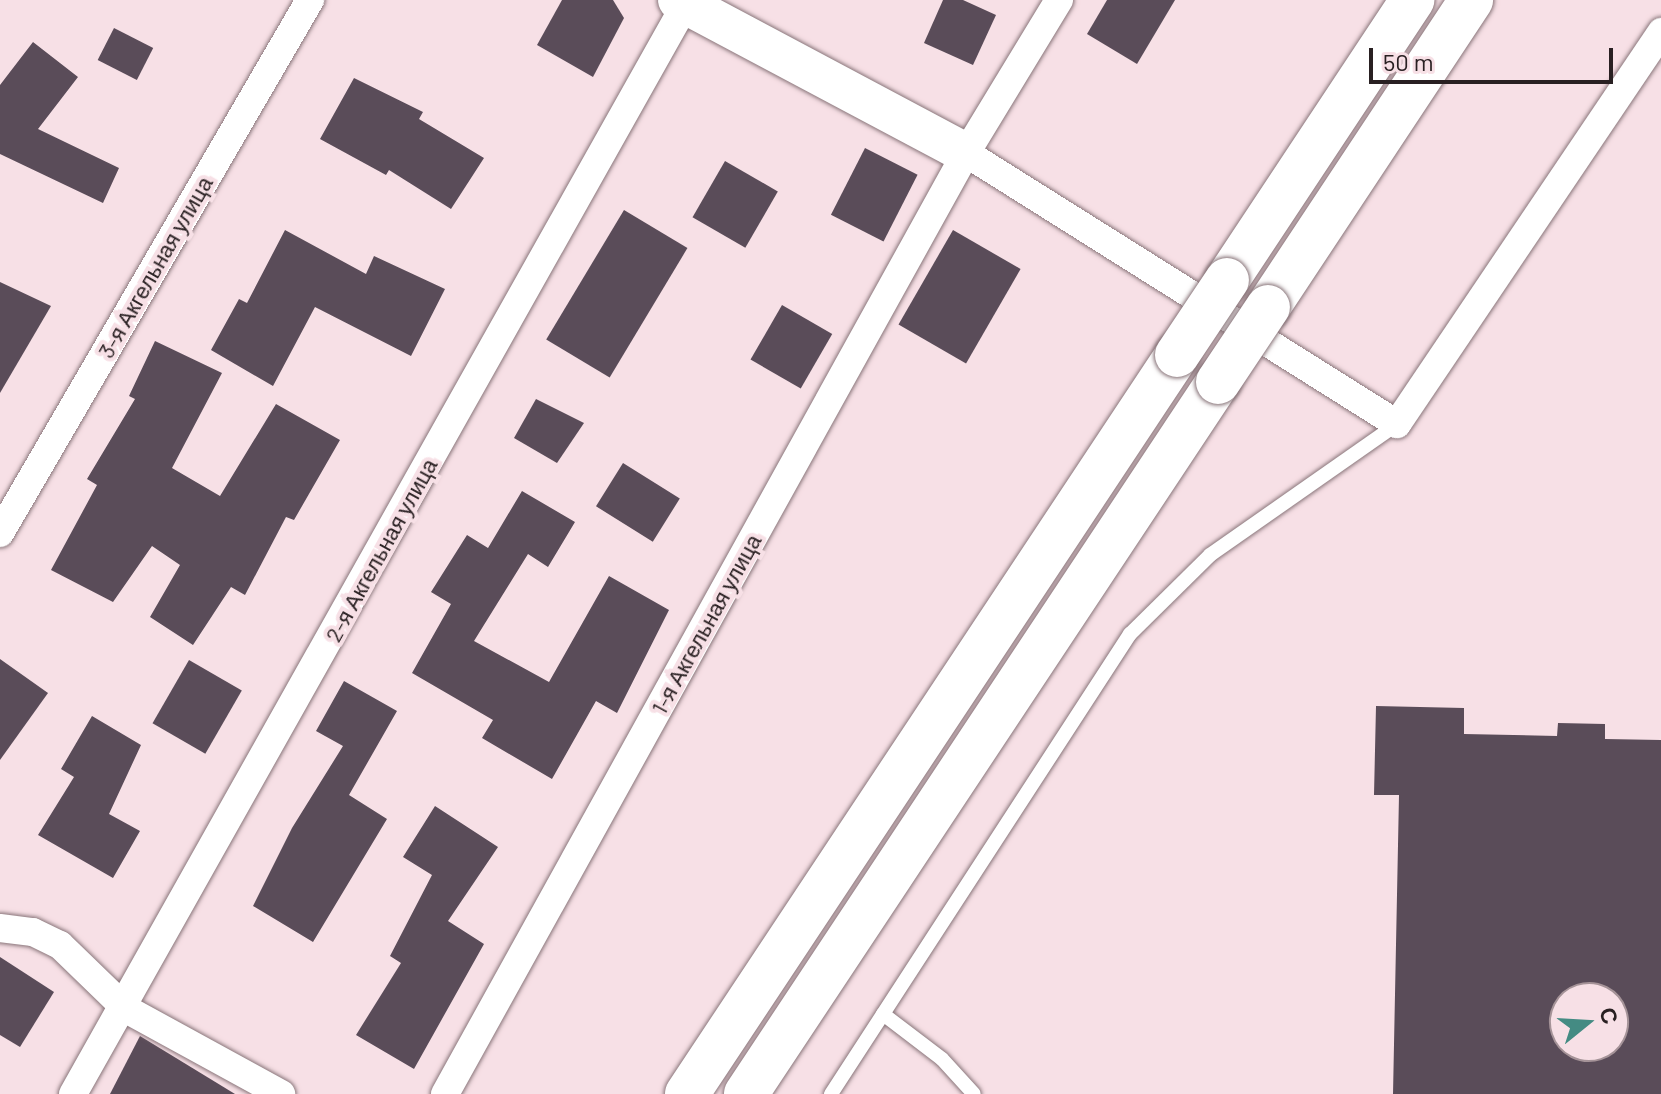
<!DOCTYPE html>
<meta charset="utf-8">
<style>
body{margin:0}
#map{position:relative;width:1661px;height:1094px;overflow:hidden;background:#f7e0e6;font-family:Barlow,sans-serif}
div>[style]{position:absolute}
.building>*{inset:0;background:#5a4c59;transform-origin:0 0}
.roads{filter:drop-shadow(0 0 2px #89757a) drop-shadow(0 0 2px #89757a)}
.lane>*{height:14px;margin:-7px;padding:0 7px;transform-origin:7px;border-radius:7px;background:#fff}
.street>*{height:28px;margin:-14px;padding:0 14px;transform-origin:14px;border-radius:14px;background:#fff}
.secondary>*{height:40px;margin:-20px;padding:0 20px;transform-origin:20px;border-radius:20px;background:#fff}
.primary>*{height:44px;margin:-22px;padding:0 22px;transform-origin:22px;border-radius:22px;background:#fff}
.bridges{filter:drop-shadow(0 0 2px #89757a) drop-shadow(0 0 2px #89757a)}
.primary-bridge>*{height:44px;margin:-22px;padding:0 22px;transform-origin:22px;border-radius:22px;background:#fff}
span{translate:-50% -50%;white-space:nowrap;text-align:center;line-height:1.15;-webkit-text-stroke:8px #f7e0e6;paint-order:stroke}
.street-label{font-size:22px;color:#292022}
.north{position:absolute;left:1549px;top:982px;width:80px;height:80px;box-sizing:border-box;background:#f7e0e6;border:2px solid #a59398;border-radius:50%;rotate:72deg;font-size:22px;font-weight:700;line-height:32px;text-align:center;color:#292022}
.north::after{content:'';display:block;margin:auto;width:28px;height:36px;background:#448b83;clip-path:polygon(50% 0,100% 100%,50% 72%,0 100%)}
.scale{position:absolute;left:1369px;top:48px;width:244px;height:36px;box-sizing:border-box;border:4px solid #292022;border-top:0;padding-left:10px;font-size:24px;line-height:28px;white-space:nowrap;color:#292022;-webkit-text-stroke:6px #f7e0e6;paint-order:stroke}
</style>
<div id="map">
<div class="building">
<div style="clip-path:polygon(562px 0,613px 0,624px 18px,593px 77px,537px 45px)"></div>
<div style="clip-path:polygon(943px 0,963px 0,996px 15px,973px 65px,924px 43px)"></div>
<div style="clip-path:polygon(1107px 0,1175px 0,1137px 64px,1087px 34px)"></div>
<div style="left:114px;top:28px;width:44px;height:36px;rotate:27deg"></div>
<div style="clip-path:polygon(33px 42px,78px 77px,38px 129px,119px 168px,103px 203px,0 154px,0 85px)"></div>
<div style="clip-path:polygon(354px 78px,423px 112px,419px 119px,484px 158px,451px 209px,389px 170px,386px 175px,320px 139px)"></div>
<div style="left:865px;top:148px;width:59px;height:75px;rotate:27deg"></div>
<div style="left:725px;top:161px;width:61px;height:65px;rotate:30deg"></div>
<div style="left:624px;top:210px;width:74px;height:151px;rotate:31deg"></div>
<div style="clip-path:polygon(285px 230px,366px 274px,374px 256px,445px 289px,411px 356px,315px 307px,273px 386px,211px 350px,239px 299px,247px 303px)"></div>
<div style="left:953px;top:230px;width:78px;height:109px;rotate:30deg"></div>
<div style="clip-path:polygon(0 282px,51px 306px,0 393px)"></div>
<div style="left:782px;top:305px;width:58px;height:63px;rotate:30deg"></div>
<div style="clip-path:polygon(155px 341px,222px 373px,172px 468px,220px 496px,276px 404px,340px 440px,294px 520px,286px 517px,245px 595px,231px 587px,193px 645px,150px 617px,180px 565px,152px 546px,113px 602px,51px 570px,97px 485px,87px 479px,135px 399px,129px 396px)"></div>
<div style="clip-path:polygon(536px 399px,584px 423px,557px 463px,514px 438px)"></div>
<div style="left:623px;top:463px;width:67px;height:51px;rotate:32deg"></div>
<div style="clip-path:polygon(522px 491px,575px 522px,548px 567px,528px 554px,474px 641px,549px 682px,609px 576px,669px 610px,617px 713px,596px 701px,552px 779px,482px 738px,493px 720px,412px 673px,451px 604px,431px 592px,467px 535px,488px 548px)"></div>
<div style="clip-path:polygon(0 659px,48px 693px,0 760px)"></div>
<div style="left:189px;top:660px;width:61px;height:73px;rotate:30deg"></div>
<div style="clip-path:polygon(344px 681px,397px 711px,349px 795px,387px 819px,313px 942px,253px 906px,292px 828px,343px 746px,316px 731px)"></div>
<div style="clip-path:polygon(evenodd,1376px 706px,1464px 708px,1464px 734px,1557px 736px,1558px 723px,1605px 724px,1605px 739px,1661px 740px,1661px 1094px,1393px 1094px,1399px 795px,1374px 795px,1376px 706px,1565px 998px,1613px 998px,1613px 1046px,1565px 1046px,1565px 998px)"></div>
<div style="clip-path:polygon(92px 716px,141px 745px,109px 814px,140px 831px,113px 878px,38px 835px,74px 777px,61px 769px)"></div>
<div style="clip-path:polygon(435px 806px,498px 847px,448px 921px,484px 944px,414px 1069px,356px 1035px,401px 963px,390px 956px,432px 875px,403px 857px)"></div>
<div style="clip-path:polygon(0 957px,54px 992px,20px 1047px,0 1035px)"></div>
<div style="clip-path:polygon(140px 1036px,235px 1094px,110px 1094px)"></div>
</div>
<div class="roads">
<div class="lane">
<div style="left:883px;top:1014px;width:74px;rotate:37.3deg"></div>
<div style="left:942px;top:1059px;width:47px;rotate:47.6deg"></div>
<div style="left:831px;top:1094px;width:549px;rotate:-56.98deg"></div>
<div style="left:1130px;top:634px;width:112px;rotate:-44.6deg"></div>
<div style="left:1210px;top:555px;width:228px;rotate:-35deg"></div>
</div>
<div class="street">
<div style="left:966px;top:153px;width:509px;rotate:32.16deg"></div>
<div style="left:1397px;top:424px;width:473px;rotate:-56deg"></div>
<div style="left:0;top:533px;width:617px;rotate:-59.82deg"></div>
<div style="left:0;top:928px;width:33px;rotate:7deg"></div>
<div style="left:33px;top:932px;width:30px;rotate:26deg"></div>
<div style="left:60px;top:945px;width:92px;rotate:44.1deg"></div>
<div style="left:126px;top:1009px;width:177px;rotate:28.7deg"></div>
<div style="left:73px;top:1094px;width:1255px;rotate:-60.66deg"></div>
<div style="left:445px;top:1094px;width:1076px;rotate:-61.03deg"></div>
<div style="left:966px;top:153px;width:179px;rotate:-58.7deg"></div>
</div>
<div class="secondary">
<div style="left:678px;top:0;width:326px;rotate:28deg"></div>
</div>
<div class="primary">
<div style="left:1227px;top:280px;width:336px;rotate:-56.5deg"></div>
<div style="left:1268px;top:307px;width:368px;rotate:-56.5deg"></div>
<div style="left:687px;top:1094px;width:887px;rotate:-56.45deg"></div>
<div style="left:746px;top:1094px;width:854px;rotate:-56.46deg"></div>
</div>
</div>
<div class="bridges">
<div class="primary-bridge">
<div style="left:1177px;top:355px;width:90px;rotate:-56.3deg"></div>
<div style="left:1218px;top:382px;width:90px;rotate:-56.3deg"></div>
</div>
</div>
<div class="street-label">
<span style="left:155px;top:267px;rotate:-60deg">3-я Акгельная улица</span>
<span style="left:381px;top:550px;rotate:-61deg">2-я Акгельная улица</span>
<span style="left:706px;top:624px;rotate:-61deg">1-я Акгельная улица</span>
</div>
<div class="north">С</div>
<div class="scale">50 m</div>
</div>
